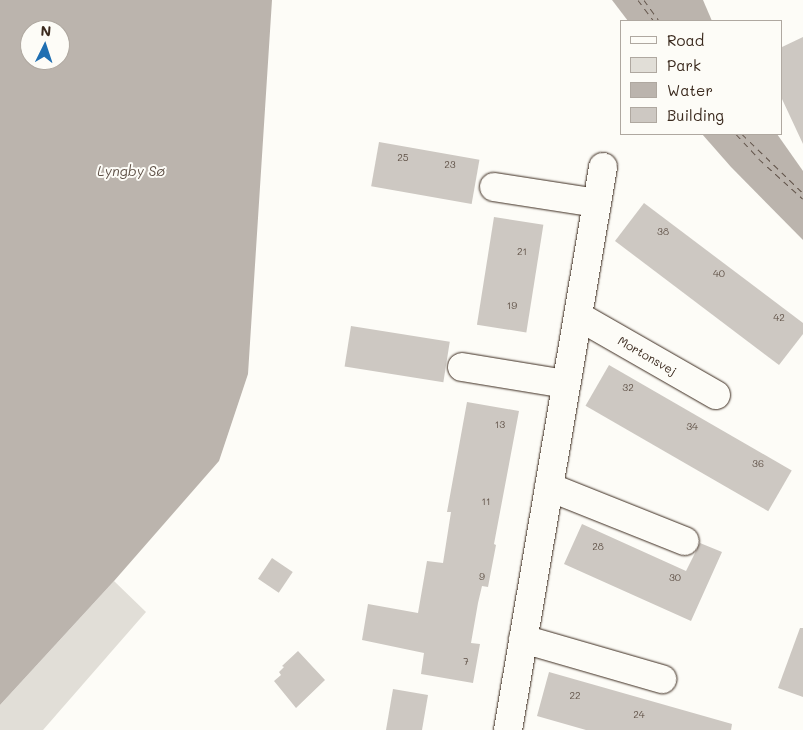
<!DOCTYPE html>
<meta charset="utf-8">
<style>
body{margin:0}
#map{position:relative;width:803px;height:730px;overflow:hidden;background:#fdfcf7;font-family:Mali,sans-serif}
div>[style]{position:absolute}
.green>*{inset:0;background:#e1ded7}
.water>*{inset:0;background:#bbb4ad}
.ferry>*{height:1px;margin-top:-0.5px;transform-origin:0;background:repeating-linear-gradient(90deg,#615349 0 6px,transparent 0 11px)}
.building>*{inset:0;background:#cdc8c2;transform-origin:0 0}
.roads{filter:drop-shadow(0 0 1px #3b2a1e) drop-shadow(0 0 1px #3b2a1e)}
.minor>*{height:28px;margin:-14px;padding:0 14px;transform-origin:14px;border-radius:14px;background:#fdfcf7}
span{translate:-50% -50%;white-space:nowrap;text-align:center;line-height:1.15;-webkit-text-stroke:4px #fdfcf7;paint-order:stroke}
.number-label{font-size:10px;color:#605247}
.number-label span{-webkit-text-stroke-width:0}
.street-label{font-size:12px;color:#3b2a1e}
.water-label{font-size:14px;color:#615349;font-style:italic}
.legend{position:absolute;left:620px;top:20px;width:162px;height:115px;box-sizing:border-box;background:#fdfcf7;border:1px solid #afa8a0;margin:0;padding:6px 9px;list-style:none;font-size:15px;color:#3b2a1e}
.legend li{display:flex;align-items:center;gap:10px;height:25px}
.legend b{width:25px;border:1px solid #afa8a0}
.north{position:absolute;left:20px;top:20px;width:50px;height:50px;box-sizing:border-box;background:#fdfcf7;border:1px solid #afa8a0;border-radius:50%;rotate:4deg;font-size:14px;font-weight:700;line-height:20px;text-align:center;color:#3b2a1e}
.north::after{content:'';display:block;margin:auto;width:18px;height:22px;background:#1f6fb2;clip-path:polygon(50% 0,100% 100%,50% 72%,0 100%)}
</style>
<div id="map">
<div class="green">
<div style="clip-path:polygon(114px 581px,146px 612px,43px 730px,0 730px,0 705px)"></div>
</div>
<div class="water">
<div style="clip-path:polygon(evenodd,0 0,272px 0,248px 374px,219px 461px,114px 581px,0 705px,0 0,30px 30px,60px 30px,60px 60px,30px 60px,30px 30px)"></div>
<div style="clip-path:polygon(612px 0,703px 0,712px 21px,628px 21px)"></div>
<div style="clip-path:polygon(702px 134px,777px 134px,803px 171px,803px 240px,731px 167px)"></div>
</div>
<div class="ferry">
<div style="left:638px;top:0;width:26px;rotate:53deg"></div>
<div style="left:644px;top:0;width:26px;rotate:54deg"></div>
<div style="left:736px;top:134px;width:34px;rotate:47deg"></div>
<div style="left:759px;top:159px;width:59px;rotate:42.3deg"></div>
<div style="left:742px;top:134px;width:85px;rotate:44deg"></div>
</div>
<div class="building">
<div style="clip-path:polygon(803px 37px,803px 144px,782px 99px,782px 47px)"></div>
<div style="left:379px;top:142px;width:102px;height:45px;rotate:10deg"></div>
<div style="clip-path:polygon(644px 203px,803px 323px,803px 334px,779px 365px,615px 241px)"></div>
<div style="left:494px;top:217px;width:50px;height:109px;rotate:9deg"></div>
<div style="left:351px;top:326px;width:100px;height:41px;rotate:9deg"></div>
<div style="left:609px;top:365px;width:211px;height:47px;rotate:30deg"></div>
<div style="clip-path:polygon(467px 402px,519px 411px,494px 544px,496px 545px,488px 587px,482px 586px,478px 603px,471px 643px,480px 644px,473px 683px,421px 674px,424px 653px,362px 640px,368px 604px,418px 613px,427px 561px,443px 563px,451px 512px,447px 512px)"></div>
<div style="clip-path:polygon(582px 524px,686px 571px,700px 543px,722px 552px,691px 621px,564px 564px)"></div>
<div style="left:272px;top:558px;width:25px;height:25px;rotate:34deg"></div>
<div style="clip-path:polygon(800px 628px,803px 628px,803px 697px,778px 688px)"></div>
<div style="clip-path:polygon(298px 651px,325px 680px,296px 708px,274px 681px,281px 675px,279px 672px,284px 667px,282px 666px)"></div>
<div style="clip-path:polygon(549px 672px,732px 724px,731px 730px,586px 730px,537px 716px)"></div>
<div style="clip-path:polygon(393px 689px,428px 695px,422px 730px,386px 730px)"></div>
</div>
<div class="roads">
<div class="minor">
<div style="left:494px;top:187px;width:104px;rotate:8.8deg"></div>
<div style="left:578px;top:316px;width:159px;rotate:29.8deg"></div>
<div style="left:462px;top:367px;width:105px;rotate:9.3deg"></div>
<div style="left:549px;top:487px;width:146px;rotate:21.7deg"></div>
<div style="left:523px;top:639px;width:145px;rotate:16.1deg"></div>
<div style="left:508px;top:730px;width:571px;rotate:-80.42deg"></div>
</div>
</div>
<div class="number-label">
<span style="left:403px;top:158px">25</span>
<span style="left:450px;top:165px">23</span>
<span style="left:663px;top:232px">38</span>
<span style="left:522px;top:252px">21</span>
<span style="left:719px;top:274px">40</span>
<span style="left:512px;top:306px">19</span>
<span style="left:779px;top:318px">42</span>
<span style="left:628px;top:388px">32</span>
<span style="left:500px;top:425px">13</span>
<span style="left:692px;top:427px">34</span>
<span style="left:758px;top:464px">36</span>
<span style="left:486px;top:502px">11</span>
<span style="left:598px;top:547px">28</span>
<span style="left:482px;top:577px">9</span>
<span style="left:675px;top:578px">30</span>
<span style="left:466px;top:662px">7</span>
<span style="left:575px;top:696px">22</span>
<span style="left:639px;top:715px">24</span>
</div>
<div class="street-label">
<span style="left:647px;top:356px;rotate:30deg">Mortonsvej</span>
</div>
<div class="water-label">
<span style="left:131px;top:171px">Lyngby Sø</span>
</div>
<ul class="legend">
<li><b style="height:6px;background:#fdfcf7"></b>Road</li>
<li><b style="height:14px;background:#e1ded7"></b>Park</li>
<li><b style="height:14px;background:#bbb4ad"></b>Water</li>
<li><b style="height:14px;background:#cdc8c2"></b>Building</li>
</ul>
<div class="north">N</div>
</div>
